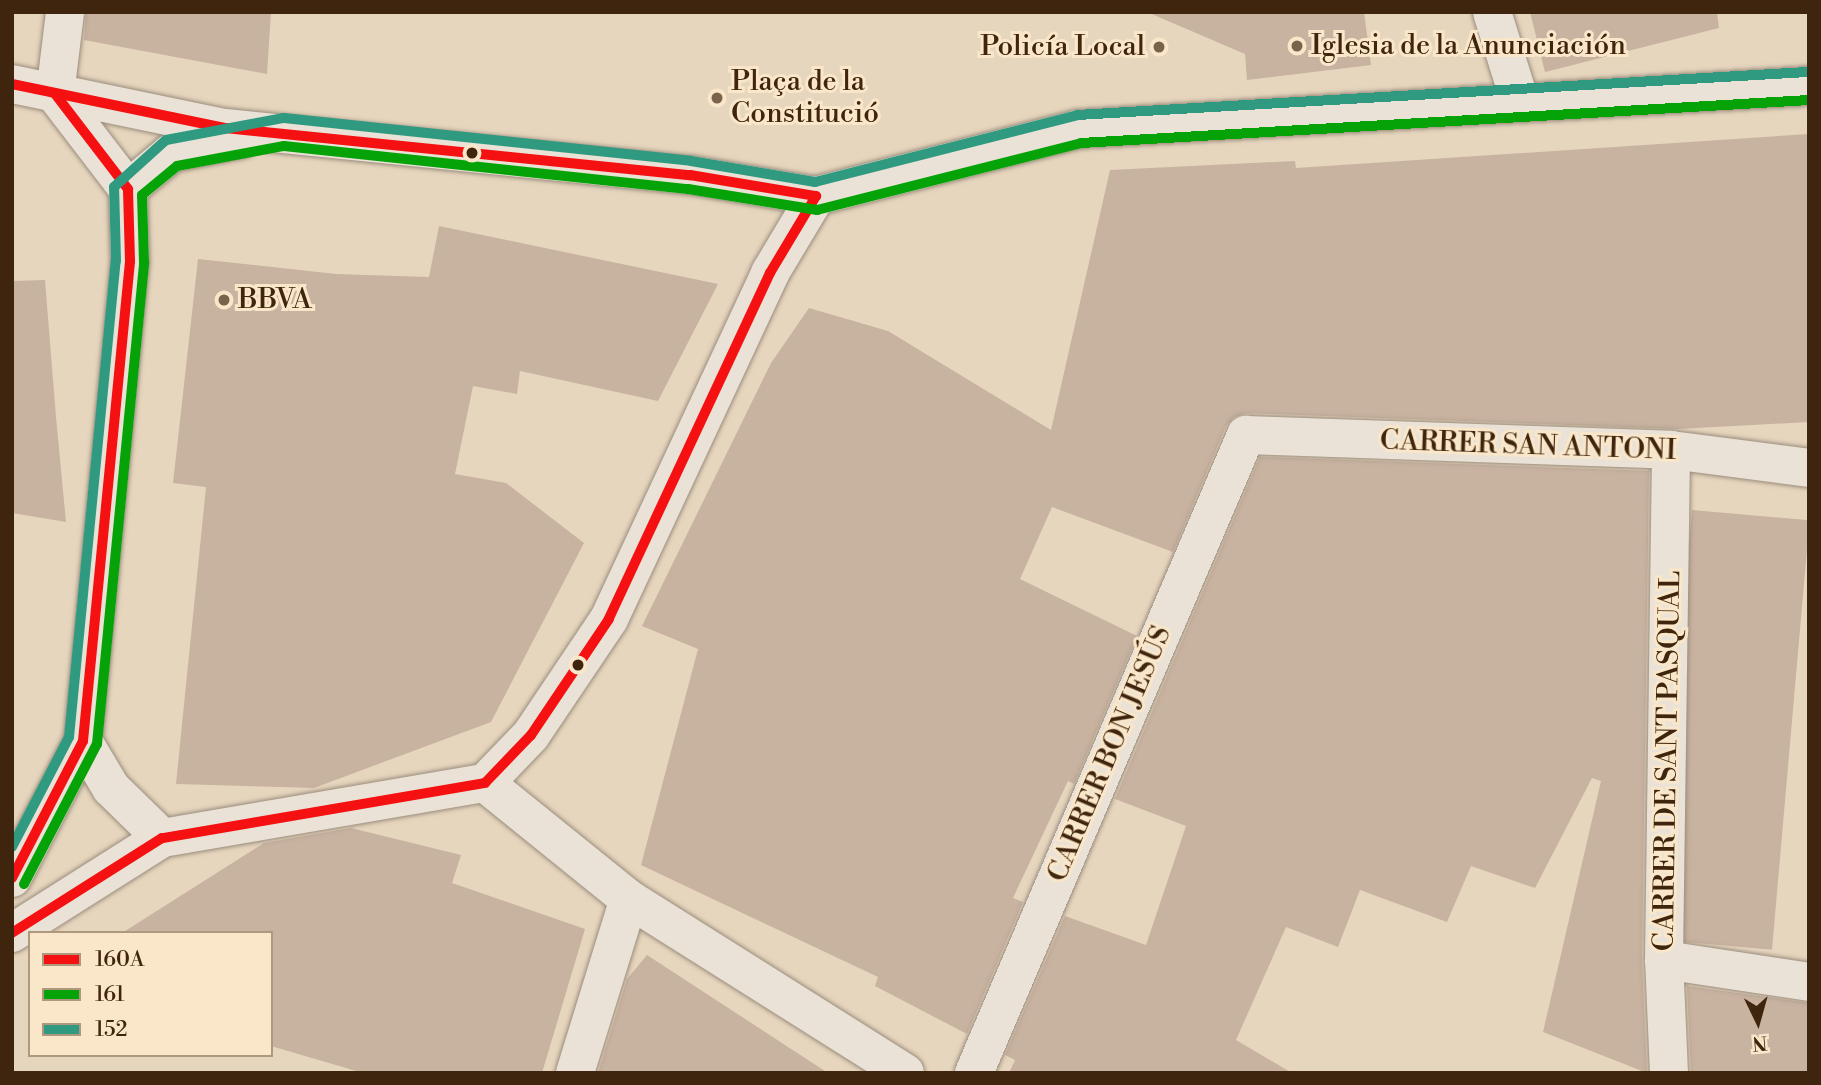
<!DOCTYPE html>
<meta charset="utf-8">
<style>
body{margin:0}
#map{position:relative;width:1821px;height:1085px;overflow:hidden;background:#e7d6be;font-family:"Libre Bodoni",serif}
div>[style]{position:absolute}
.building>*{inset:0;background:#c8b2a0;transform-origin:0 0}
.roads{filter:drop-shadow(0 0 2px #9a8d7d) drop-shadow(0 0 2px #9a8d7d)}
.minor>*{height:38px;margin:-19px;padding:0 19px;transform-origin:19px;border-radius:19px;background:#eae2d6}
.tertiary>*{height:38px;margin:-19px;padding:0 19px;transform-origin:19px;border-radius:19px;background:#eae2d6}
.bus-1>*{height:10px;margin:-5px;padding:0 5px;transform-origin:5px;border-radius:5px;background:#f51111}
.bus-2>*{height:10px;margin:-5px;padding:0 5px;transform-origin:5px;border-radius:5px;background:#06a308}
.bus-3>*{height:10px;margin:-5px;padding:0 5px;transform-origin:5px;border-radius:5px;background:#2f9a80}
.dots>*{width:19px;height:19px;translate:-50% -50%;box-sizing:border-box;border:4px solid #fae7ca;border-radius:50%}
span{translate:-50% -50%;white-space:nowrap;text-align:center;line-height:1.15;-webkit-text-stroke:6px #fae7ca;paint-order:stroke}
.poi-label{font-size:28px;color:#3f250d}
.left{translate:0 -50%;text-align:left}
.right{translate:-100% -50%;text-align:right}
.street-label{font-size:28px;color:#3f250d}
.frame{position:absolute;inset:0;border:14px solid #3f250d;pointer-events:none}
.legend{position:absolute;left:28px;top:931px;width:245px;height:126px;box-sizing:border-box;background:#fae7ca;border:2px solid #af997e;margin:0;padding:9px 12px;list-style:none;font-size:21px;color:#3f250d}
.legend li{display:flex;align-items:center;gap:14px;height:35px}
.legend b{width:35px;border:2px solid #af997e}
.north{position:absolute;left:1723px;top:987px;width:70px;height:70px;-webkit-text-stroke:5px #fae7ca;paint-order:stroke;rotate:175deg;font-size:19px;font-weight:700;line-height:28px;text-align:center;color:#3f250d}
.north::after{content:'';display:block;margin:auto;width:24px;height:32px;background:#3f250d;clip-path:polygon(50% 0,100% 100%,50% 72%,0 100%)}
</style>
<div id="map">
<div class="building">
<div style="clip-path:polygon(86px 12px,271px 12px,267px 74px,84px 40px)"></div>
<div style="clip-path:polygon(1147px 12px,1364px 12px,1371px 65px,1247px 80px,1245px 54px)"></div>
<div style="clip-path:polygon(1530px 12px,1717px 12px,1719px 28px,1545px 72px)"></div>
<div style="clip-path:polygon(1809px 134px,1809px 422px,1678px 429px,1246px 413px,1234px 417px,1226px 426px,1173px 552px,1052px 507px,1020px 579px,1137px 636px,1074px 784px,1068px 781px,1013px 898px,1023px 902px,967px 1034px,875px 986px,878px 977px,641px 865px,698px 649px,642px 626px,771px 363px,809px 308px,888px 331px,1051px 430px,1110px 170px,1295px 161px,1296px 168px)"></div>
<div style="clip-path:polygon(439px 226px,718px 284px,658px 401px,520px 371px,517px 394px,473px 386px,455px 474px,506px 483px,584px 543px,491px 722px,314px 788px,176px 784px,206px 487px,173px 483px,198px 259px,336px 274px,429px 277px)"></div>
<div style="clip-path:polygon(45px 280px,56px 417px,66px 522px,12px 513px,12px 281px)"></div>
<div style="clip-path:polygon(1260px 457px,1649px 471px,1642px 960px,1647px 1073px,1543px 1032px,1601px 781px,1592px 778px,1535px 888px,1471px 866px,1447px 922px,1360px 890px,1338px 947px,1286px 927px,1236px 1040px,1292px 1073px,1009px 1073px,1015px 1060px,1005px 1055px,1065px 916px,1146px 945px,1186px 826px,1115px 799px)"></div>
<div style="left:1692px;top:510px;width:118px;height:431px;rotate:5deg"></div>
<div style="clip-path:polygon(351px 828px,461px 855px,452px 883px,585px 929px,542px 1073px,363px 1073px,271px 1046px,271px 933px,122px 933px,264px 843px)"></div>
<div style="clip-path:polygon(647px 955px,828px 1073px,598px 1073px,627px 979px)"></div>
<div style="clip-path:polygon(1687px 986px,1809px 1003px,1809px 1073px,1691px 1073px)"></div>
</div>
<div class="roads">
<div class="minor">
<div style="left:55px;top:94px;width:83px;rotate:-83deg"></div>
<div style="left:83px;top:741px;width:55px;rotate:59.2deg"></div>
<div style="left:111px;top:788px;width:71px;rotate:44.4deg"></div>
<div style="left:485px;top:783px;width:185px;rotate:38.9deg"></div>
<div style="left:629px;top:899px;width:326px;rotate:32.2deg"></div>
<div style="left:12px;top:933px;width:178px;rotate:-32.3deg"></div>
<div style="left:162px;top:838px;width:328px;rotate:-9.7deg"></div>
<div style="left:485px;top:783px;width:66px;rotate:-46.2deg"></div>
<div style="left:531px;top:735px;width:140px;rotate:-56.1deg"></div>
<div style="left:609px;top:619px;width:382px;rotate:-65deg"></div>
<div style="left:770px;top:273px;width:90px;rotate:-59.1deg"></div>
<div style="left:1664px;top:960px;width:147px;rotate:8.6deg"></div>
<div style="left:575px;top:1073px;width:182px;rotate:-72.8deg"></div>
<div style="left:974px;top:1073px;width:694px;rotate:-66.91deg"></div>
<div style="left:1246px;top:435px;width:425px;rotate:2deg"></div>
<div style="left:1671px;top:450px;width:139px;rotate:7.4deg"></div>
<div style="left:1669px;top:1073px;width:113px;rotate:-92.5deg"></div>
<div style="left:1664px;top:960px;width:510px;rotate:-89.21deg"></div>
</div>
<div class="tertiary">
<div style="left:1492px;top:12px;width:94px;rotate:72.7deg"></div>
<div style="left:12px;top:84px;width:217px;rotate:11.7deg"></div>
<div style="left:225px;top:128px;width:467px;rotate:5.8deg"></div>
<div style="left:690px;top:175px;width:128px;rotate:9.5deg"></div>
<div style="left:816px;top:196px;width:271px;rotate:-14.3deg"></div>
<div style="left:1079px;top:129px;width:731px;rotate:-3.37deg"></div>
<div style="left:128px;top:189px;width:56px;rotate:-39.9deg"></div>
<div style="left:171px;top:153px;width:71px;rotate:-11.3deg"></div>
<div style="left:12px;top:878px;width:154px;rotate:-62.6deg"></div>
<div style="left:83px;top:741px;width:482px;rotate:-84.4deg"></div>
<div style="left:130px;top:261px;width:72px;rotate:-91.6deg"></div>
<div style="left:128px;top:189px;width:120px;rotate:-127.5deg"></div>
</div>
</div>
<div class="bus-1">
<div style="left:12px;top:84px;width:217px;rotate:11.7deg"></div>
<div style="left:225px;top:128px;width:467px;rotate:5.8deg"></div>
<div style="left:690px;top:175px;width:128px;rotate:9.5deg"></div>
<div style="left:816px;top:196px;width:90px;rotate:120.9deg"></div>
<div style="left:770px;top:273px;width:382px;rotate:115deg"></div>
<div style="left:609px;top:619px;width:140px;rotate:123.9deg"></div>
<div style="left:531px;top:735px;width:66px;rotate:133.8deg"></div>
<div style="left:485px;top:783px;width:328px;rotate:170.3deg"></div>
<div style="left:162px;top:838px;width:178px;rotate:147.7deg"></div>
<div style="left:12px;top:878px;width:154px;rotate:-62.6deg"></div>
<div style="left:83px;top:741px;width:482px;rotate:-84.4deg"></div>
<div style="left:130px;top:261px;width:72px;rotate:-91.6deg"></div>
<div style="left:128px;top:189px;width:120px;rotate:-127.5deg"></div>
</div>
<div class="bus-2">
<div style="left:24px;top:884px;width:158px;rotate:-62.5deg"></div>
<div style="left:97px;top:744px;width:484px;rotate:-84.4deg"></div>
<div style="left:144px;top:262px;width:67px;rotate:-91.7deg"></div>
<div style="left:142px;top:195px;width:45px;rotate:-39.6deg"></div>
<div style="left:177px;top:166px;width:109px;rotate:-10.6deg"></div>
<div style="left:284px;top:146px;width:406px;rotate:6.1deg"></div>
<div style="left:688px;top:189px;width:131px;rotate:9.2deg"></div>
<div style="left:817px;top:210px;width:272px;rotate:-14.2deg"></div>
<div style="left:1081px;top:143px;width:729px;rotate:-3.38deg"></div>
</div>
<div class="bus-3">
<div style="left:12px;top:847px;width:124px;rotate:-62.6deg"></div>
<div style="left:69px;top:737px;width:478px;rotate:-84.4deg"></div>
<div style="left:116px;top:261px;width:74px;rotate:-91.5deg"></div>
<div style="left:114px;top:187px;width:70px;rotate:-42.1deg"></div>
<div style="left:166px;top:140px;width:120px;rotate:-10.6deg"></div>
<div style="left:284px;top:118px;width:409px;rotate:6deg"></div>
<div style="left:691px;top:161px;width:126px;rotate:9.6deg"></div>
<div style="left:815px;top:182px;width:270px;rotate:-14.3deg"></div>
<div style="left:1077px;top:115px;width:732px;rotate:-3.37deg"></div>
</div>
<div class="dots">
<div style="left:1297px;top:46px;background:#7a634b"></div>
<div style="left:1159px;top:47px;background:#7a634b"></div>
<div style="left:717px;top:98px;background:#7a634b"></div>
<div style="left:472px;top:153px;background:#3f250d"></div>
<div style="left:224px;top:300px;background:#7a634b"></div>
<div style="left:578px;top:665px;background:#3f250d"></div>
</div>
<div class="poi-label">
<span class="left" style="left:1311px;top:46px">Iglesia de la Anunciación</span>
<span class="right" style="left:1145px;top:47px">Policía Local</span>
<span class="left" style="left:731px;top:98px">Plaça de la<br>Constitució</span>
<span class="left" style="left:238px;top:300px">BBVA</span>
</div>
<div class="street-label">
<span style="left:1528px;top:446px;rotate:2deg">CARRER SAN ANTONI</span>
<span style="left:1110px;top:754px;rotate:-67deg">CARRER BON JESÚS</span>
<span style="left:1668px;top:761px;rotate:-89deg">CARRER DE SANT PASQUAL</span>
</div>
<div class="frame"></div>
<ul class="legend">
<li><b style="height:9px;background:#f51111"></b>160A</li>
<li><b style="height:9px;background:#06a308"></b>161</li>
<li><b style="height:9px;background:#2f9a80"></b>152</li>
</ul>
<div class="north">N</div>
</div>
